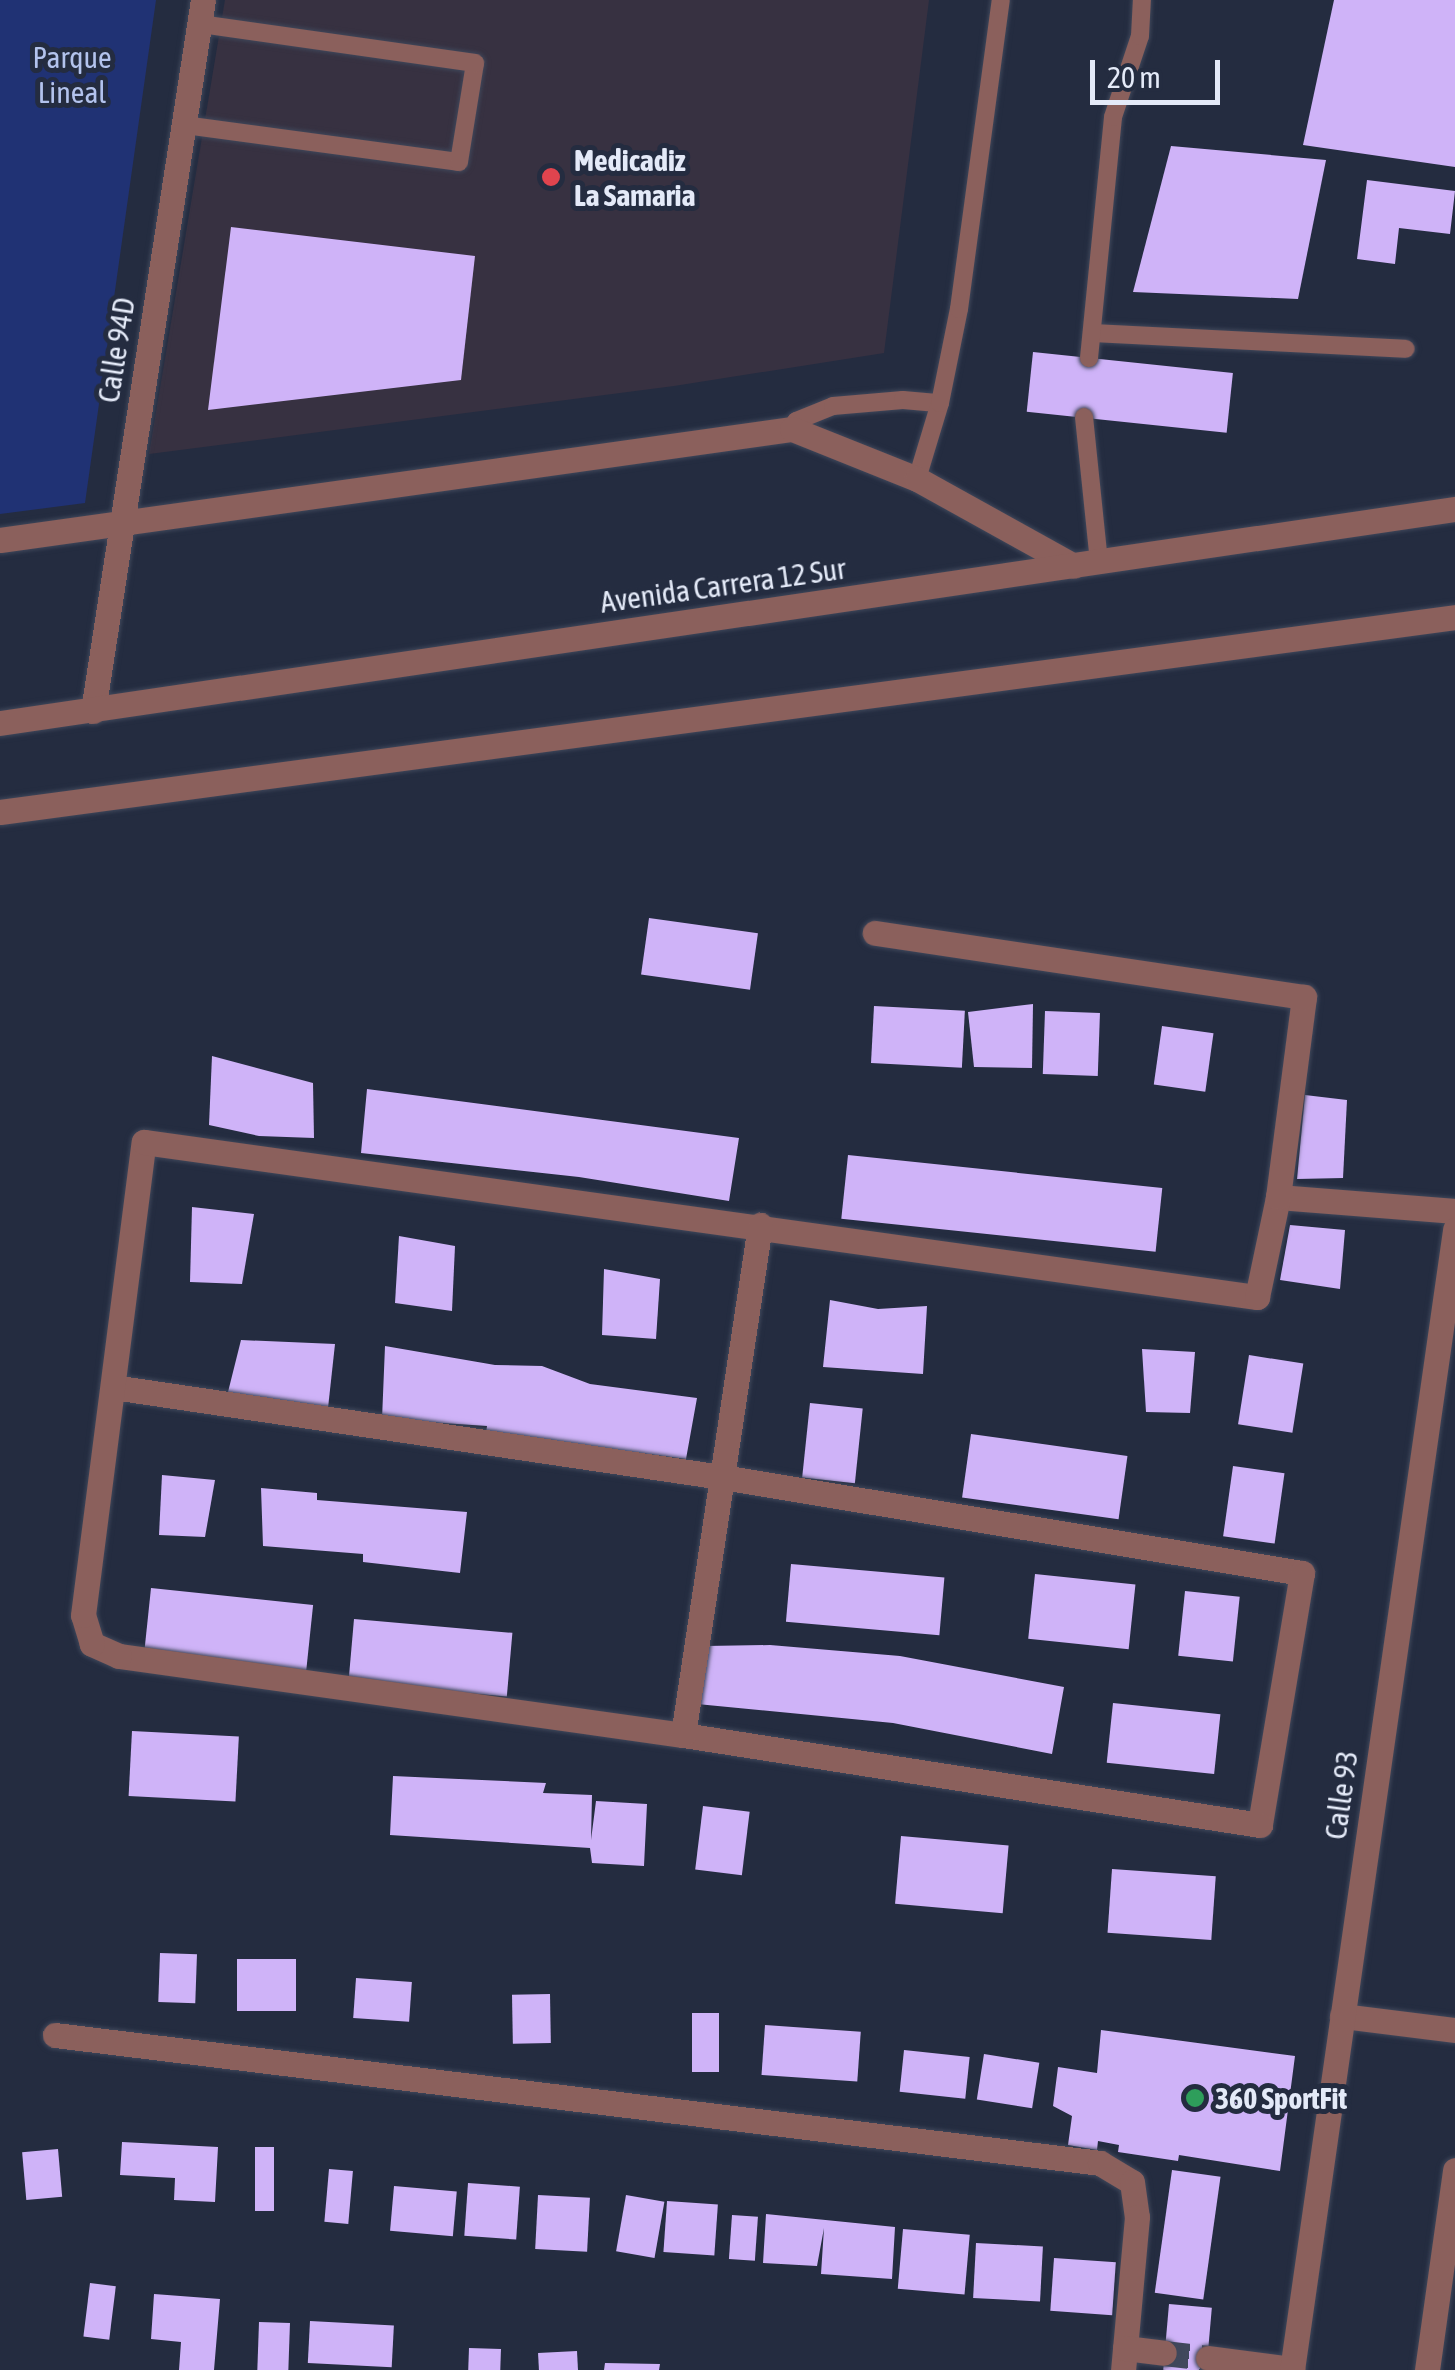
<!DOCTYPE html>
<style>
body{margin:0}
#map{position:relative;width:1455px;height:2370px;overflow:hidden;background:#242c40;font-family:"Asap Condensed",sans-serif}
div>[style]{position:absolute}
.medical>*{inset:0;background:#373141}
.green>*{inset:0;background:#203274}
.building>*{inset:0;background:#cfb3f8;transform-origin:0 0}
.minor-tunnel>*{height:25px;margin-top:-12.5px;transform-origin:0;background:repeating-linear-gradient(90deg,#41485c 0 25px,transparent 0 37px)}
.roads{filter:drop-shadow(0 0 2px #3f475a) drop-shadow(0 0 2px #3f475a)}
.service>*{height:18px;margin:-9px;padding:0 9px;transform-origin:9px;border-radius:9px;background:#8b605c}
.minor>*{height:25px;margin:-12.5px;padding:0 12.5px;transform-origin:12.5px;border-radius:12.5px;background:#8b605c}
.tertiary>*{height:25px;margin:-12.5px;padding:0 12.5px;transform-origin:12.5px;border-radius:12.5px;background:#8b605c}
.dots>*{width:28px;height:28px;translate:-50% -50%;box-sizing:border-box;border:5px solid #242c40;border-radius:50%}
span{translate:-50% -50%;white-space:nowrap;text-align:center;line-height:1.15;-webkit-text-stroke:10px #242c40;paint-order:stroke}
.park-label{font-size:30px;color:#b3c3ed}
.poi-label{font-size:30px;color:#e4eaf8;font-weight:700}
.left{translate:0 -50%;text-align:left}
.street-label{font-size:30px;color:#e4eaf8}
.scale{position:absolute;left:1090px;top:60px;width:130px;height:45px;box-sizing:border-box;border:5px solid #e4eaf8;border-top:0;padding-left:12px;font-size:30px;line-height:35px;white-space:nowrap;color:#e4eaf8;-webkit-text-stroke:8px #242c40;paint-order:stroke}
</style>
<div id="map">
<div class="medical">
<div style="clip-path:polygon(225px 0,929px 0,884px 353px,674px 386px,149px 454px)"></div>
</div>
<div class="green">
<div style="clip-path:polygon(0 0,156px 0,85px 503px,0 514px)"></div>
</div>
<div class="building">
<div style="clip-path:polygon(1334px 0,1455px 0,1455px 167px,1303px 145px)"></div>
<div style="clip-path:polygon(1171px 146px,1326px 160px,1298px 299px,1133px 292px)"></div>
<div style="clip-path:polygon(1367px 180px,1455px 191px,1450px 234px,1399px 228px,1395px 264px,1357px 259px)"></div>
<div style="clip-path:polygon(231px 227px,475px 256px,461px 380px,208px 410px)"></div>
<div style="left:1033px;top:352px;width:201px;height:60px;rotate:6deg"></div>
<div style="left:649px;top:918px;width:110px;height:57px;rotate:8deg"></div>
<div style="clip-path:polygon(1033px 1004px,1032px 1068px,974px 1067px,968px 1012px)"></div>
<div style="left:874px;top:1006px;width:91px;height:57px;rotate:3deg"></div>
<div style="left:1045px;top:1011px;width:55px;height:63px;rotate:2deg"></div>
<div style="left:1162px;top:1026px;width:52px;height:59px;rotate:8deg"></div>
<div style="clip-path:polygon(212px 1056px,313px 1083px,314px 1138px,259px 1136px,209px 1125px)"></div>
<div style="clip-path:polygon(367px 1089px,739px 1138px,729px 1201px,579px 1177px,361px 1153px)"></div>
<div style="clip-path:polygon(1305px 1095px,1347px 1100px,1343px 1178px,1297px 1179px)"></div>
<div style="left:848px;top:1155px;width:316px;height:64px;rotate:6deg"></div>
<div style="clip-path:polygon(192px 1207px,254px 1214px,242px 1284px,190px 1282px)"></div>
<div style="clip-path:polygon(1290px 1225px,1345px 1230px,1340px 1289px,1280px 1280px)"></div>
<div style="clip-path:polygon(399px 1236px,455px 1246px,452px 1311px,395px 1303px)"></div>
<div style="clip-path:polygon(604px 1269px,660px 1279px,656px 1339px,602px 1335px)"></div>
<div style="clip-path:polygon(830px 1300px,878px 1309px,927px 1306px,923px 1374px,823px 1367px)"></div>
<div style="clip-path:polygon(241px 1340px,335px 1344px,328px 1408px,227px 1396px)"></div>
<div style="clip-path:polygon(385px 1346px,495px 1365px,542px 1366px,590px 1384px,697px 1398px,686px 1459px,486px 1433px,487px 1426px,382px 1419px)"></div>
<div style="clip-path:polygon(1142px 1349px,1195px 1352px,1190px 1413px,1146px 1412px)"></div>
<div style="left:1249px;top:1355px;width:55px;height:70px;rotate:9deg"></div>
<div style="left:810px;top:1403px;width:53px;height:75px;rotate:6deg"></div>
<div style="left:971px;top:1434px;width:158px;height:64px;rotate:8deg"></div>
<div style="left:1233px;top:1466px;width:52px;height:71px;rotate:8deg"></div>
<div style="clip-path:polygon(162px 1475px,215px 1480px,205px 1537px,159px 1535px)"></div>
<div style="clip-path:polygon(261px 1488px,317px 1493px,317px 1500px,467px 1512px,460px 1573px,363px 1562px,363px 1554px,263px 1546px)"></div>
<div style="left:791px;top:1564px;width:154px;height:58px;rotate:5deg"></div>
<div style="left:1035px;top:1574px;width:101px;height:65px;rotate:6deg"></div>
<div style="left:151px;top:1588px;width:163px;height:68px;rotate:6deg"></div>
<div style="left:1185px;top:1591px;width:55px;height:65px;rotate:6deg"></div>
<div style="left:354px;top:1619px;width:159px;height:64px;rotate:5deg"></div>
<div style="clip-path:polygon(770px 1645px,900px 1656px,1064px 1687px,1052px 1754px,893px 1723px,697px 1704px,706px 1646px)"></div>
<div style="left:1113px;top:1703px;width:108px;height:60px;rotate:6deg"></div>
<div style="left:132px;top:1731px;width:107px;height:65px;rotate:3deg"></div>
<div style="clip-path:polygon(393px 1776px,546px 1783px,543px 1793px,592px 1795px,591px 1840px,596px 1801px,647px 1804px,644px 1866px,592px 1863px,590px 1848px,390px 1835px)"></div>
<div style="left:703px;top:1806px;width:47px;height:64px;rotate:7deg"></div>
<div style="left:901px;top:1836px;width:108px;height:68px;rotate:5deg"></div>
<div style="left:1112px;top:1869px;width:104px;height:64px;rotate:4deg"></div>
<div style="left:160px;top:1953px;width:37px;height:49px;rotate:2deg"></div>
<div style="left:237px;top:1959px;width:59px;height:52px"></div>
<div style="left:356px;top:1978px;width:56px;height:40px;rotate:4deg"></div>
<div style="left:550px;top:1994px;width:49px;height:38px;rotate:89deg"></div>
<div style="left:692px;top:2013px;width:27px;height:59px"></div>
<div style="left:765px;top:2025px;width:96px;height:50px;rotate:4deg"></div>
<div style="clip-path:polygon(1101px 2030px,1295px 2056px,1280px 2171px,1179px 2155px,1178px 2161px,1118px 2152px,1119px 2145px,1098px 2141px,1097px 2150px,1068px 2145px,1072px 2116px,1053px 2106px,1058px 2067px,1097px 2073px)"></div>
<div style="left:904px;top:2050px;width:66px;height:42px;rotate:6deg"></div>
<div style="left:984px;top:2054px;width:56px;height:46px;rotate:9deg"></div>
<div style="clip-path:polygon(122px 2142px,218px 2147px,215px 2202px,174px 2200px,175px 2178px,120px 2175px)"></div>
<div style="left:255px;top:2147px;width:19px;height:64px"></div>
<div style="left:58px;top:2149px;width:48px;height:36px;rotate:85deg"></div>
<div style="left:329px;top:2169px;width:24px;height:53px;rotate:5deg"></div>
<div style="left:1172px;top:2170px;width:49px;height:124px;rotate:8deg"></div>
<div style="left:468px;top:2183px;width:52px;height:53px;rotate:4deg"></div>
<div style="left:394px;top:2186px;width:63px;height:45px;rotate:5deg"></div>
<div style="left:538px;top:2195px;width:52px;height:54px;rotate:3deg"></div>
<div style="left:626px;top:2195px;width:39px;height:57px;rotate:10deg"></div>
<div style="left:667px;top:2201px;width:51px;height:51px;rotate:4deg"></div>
<div style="clip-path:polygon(766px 2214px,895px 2227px,892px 2279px,821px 2274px,824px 2228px,817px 2266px,763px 2263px)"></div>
<div style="left:732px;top:2215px;width:26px;height:44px;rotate:4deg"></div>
<div style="left:903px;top:2229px;width:67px;height:60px;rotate:5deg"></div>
<div style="left:976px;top:2243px;width:67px;height:55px;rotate:3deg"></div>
<div style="left:1054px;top:2258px;width:62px;height:53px;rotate:4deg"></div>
<div style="left:90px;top:2283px;width:26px;height:54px;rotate:7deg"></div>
<div style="clip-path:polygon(154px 2294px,220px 2299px,214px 2370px,179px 2370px,181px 2342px,151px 2339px)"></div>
<div style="left:1169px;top:2304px;width:43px;height:66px;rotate:5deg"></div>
<div style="left:310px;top:2321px;width:84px;height:42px;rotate:3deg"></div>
<div style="left:259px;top:2322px;width:31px;height:48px;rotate:2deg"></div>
<div style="left:469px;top:2348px;width:32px;height:22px;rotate:2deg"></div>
<div style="left:577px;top:2351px;width:19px;height:39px;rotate:87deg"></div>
<div style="clip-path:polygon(605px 2363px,660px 2364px,659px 2370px,604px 2370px)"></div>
</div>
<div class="minor-tunnel">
<div style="left:1164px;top:2353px;width:44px;rotate:6.5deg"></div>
</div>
<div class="roads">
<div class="service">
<div style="left:185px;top:125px;width:276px;rotate:7.7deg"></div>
<div style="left:459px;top:162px;width:100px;rotate:-80.8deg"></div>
<div style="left:475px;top:63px;width:278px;rotate:-171.9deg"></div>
<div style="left:1092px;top:333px;width:314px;rotate:2.9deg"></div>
<div style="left:1089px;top:358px;width:242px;rotate:-84.3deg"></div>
<div style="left:1113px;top:117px;width:85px;rotate:-71.6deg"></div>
<div style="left:1140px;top:36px;width:36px;rotate:-87deg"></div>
<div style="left:1084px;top:417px;width:146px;rotate:84.1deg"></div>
<div style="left:792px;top:429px;width:9px;rotate:-63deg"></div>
<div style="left:796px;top:421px;width:40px;rotate:-22deg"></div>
<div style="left:833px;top:406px;width:70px;rotate:-4.9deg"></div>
<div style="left:903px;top:400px;width:37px;rotate:5deg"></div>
<div style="left:917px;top:479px;width:79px;rotate:-73.2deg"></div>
<div style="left:940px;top:403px;width:96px;rotate:-78.6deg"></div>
<div style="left:959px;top:309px;width:312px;rotate:-82.3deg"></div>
</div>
<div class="minor">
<div style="left:0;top:540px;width:800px;rotate:-7.98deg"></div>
<div style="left:792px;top:429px;width:135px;rotate:21.8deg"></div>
<div style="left:917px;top:479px;width:179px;rotate:29deg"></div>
<div style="left:93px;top:711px;width:719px;rotate:-81.21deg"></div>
<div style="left:1278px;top:1197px;width:178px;rotate:4.5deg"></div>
<div style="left:113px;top:1387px;width:616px;rotate:8.41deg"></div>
<div style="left:722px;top:1477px;width:588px;rotate:9.4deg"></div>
<div style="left:1302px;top:1573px;width:255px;rotate:99.5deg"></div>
<div style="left:1260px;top:1825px;width:584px;rotate:-171.13deg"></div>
<div style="left:683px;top:1735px;width:570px;rotate:-172.03deg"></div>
<div style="left:119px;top:1656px;width:30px;rotate:-156deg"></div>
<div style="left:92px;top:1644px;width:30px;rotate:-107deg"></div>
<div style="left:83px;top:1615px;width:477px;rotate:-82.7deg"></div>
<div style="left:144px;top:1142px;width:1124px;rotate:7.93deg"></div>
<div style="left:1257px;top:1297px;width:102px;rotate:-78.1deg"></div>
<div style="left:1278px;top:1197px;width:202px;rotate:-82.6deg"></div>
<div style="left:1304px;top:997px;width:434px;rotate:-171.5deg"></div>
<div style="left:683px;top:1735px;width:516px;rotate:-81.41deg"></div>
<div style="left:1342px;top:2016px;width:114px;rotate:7.1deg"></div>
<div style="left:55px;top:2035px;width:1053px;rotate:6.98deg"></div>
<div style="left:1100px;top:2163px;width:37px;rotate:31deg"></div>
<div style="left:1132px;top:2182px;width:35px;rotate:82deg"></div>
<div style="left:1137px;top:2217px;width:154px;rotate:95.2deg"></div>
<div style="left:1125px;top:2348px;width:39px;rotate:7deg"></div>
<div style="left:1208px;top:2358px;width:85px;rotate:7.5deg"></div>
<div style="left:1292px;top:2370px;width:1152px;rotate:-81.86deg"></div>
<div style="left:1427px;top:2370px;width:202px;rotate:-82deg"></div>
</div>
<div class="tertiary">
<div style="left:0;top:723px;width:1471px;rotate:-8.37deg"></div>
<div style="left:0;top:812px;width:1468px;rotate:-7.63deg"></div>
</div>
</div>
<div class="dots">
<div style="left:551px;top:177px;background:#e0444e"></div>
<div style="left:1195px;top:2098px;background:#2e9e5b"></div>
</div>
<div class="park-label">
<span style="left:72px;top:74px">Parque<br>Lineal</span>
</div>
<div class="poi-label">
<span class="left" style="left:574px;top:177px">Medicadiz<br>La Samaria</span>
<span class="left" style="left:1215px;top:2098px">360 SportFit</span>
</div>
<div class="street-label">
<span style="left:116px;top:350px;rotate:-81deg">Calle 94D</span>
<span style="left:723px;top:585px;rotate:-8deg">Avenida Carrera 12 Sur</span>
<span style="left:1341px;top:1795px;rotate:-82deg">Calle 93</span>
</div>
<div class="scale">20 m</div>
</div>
